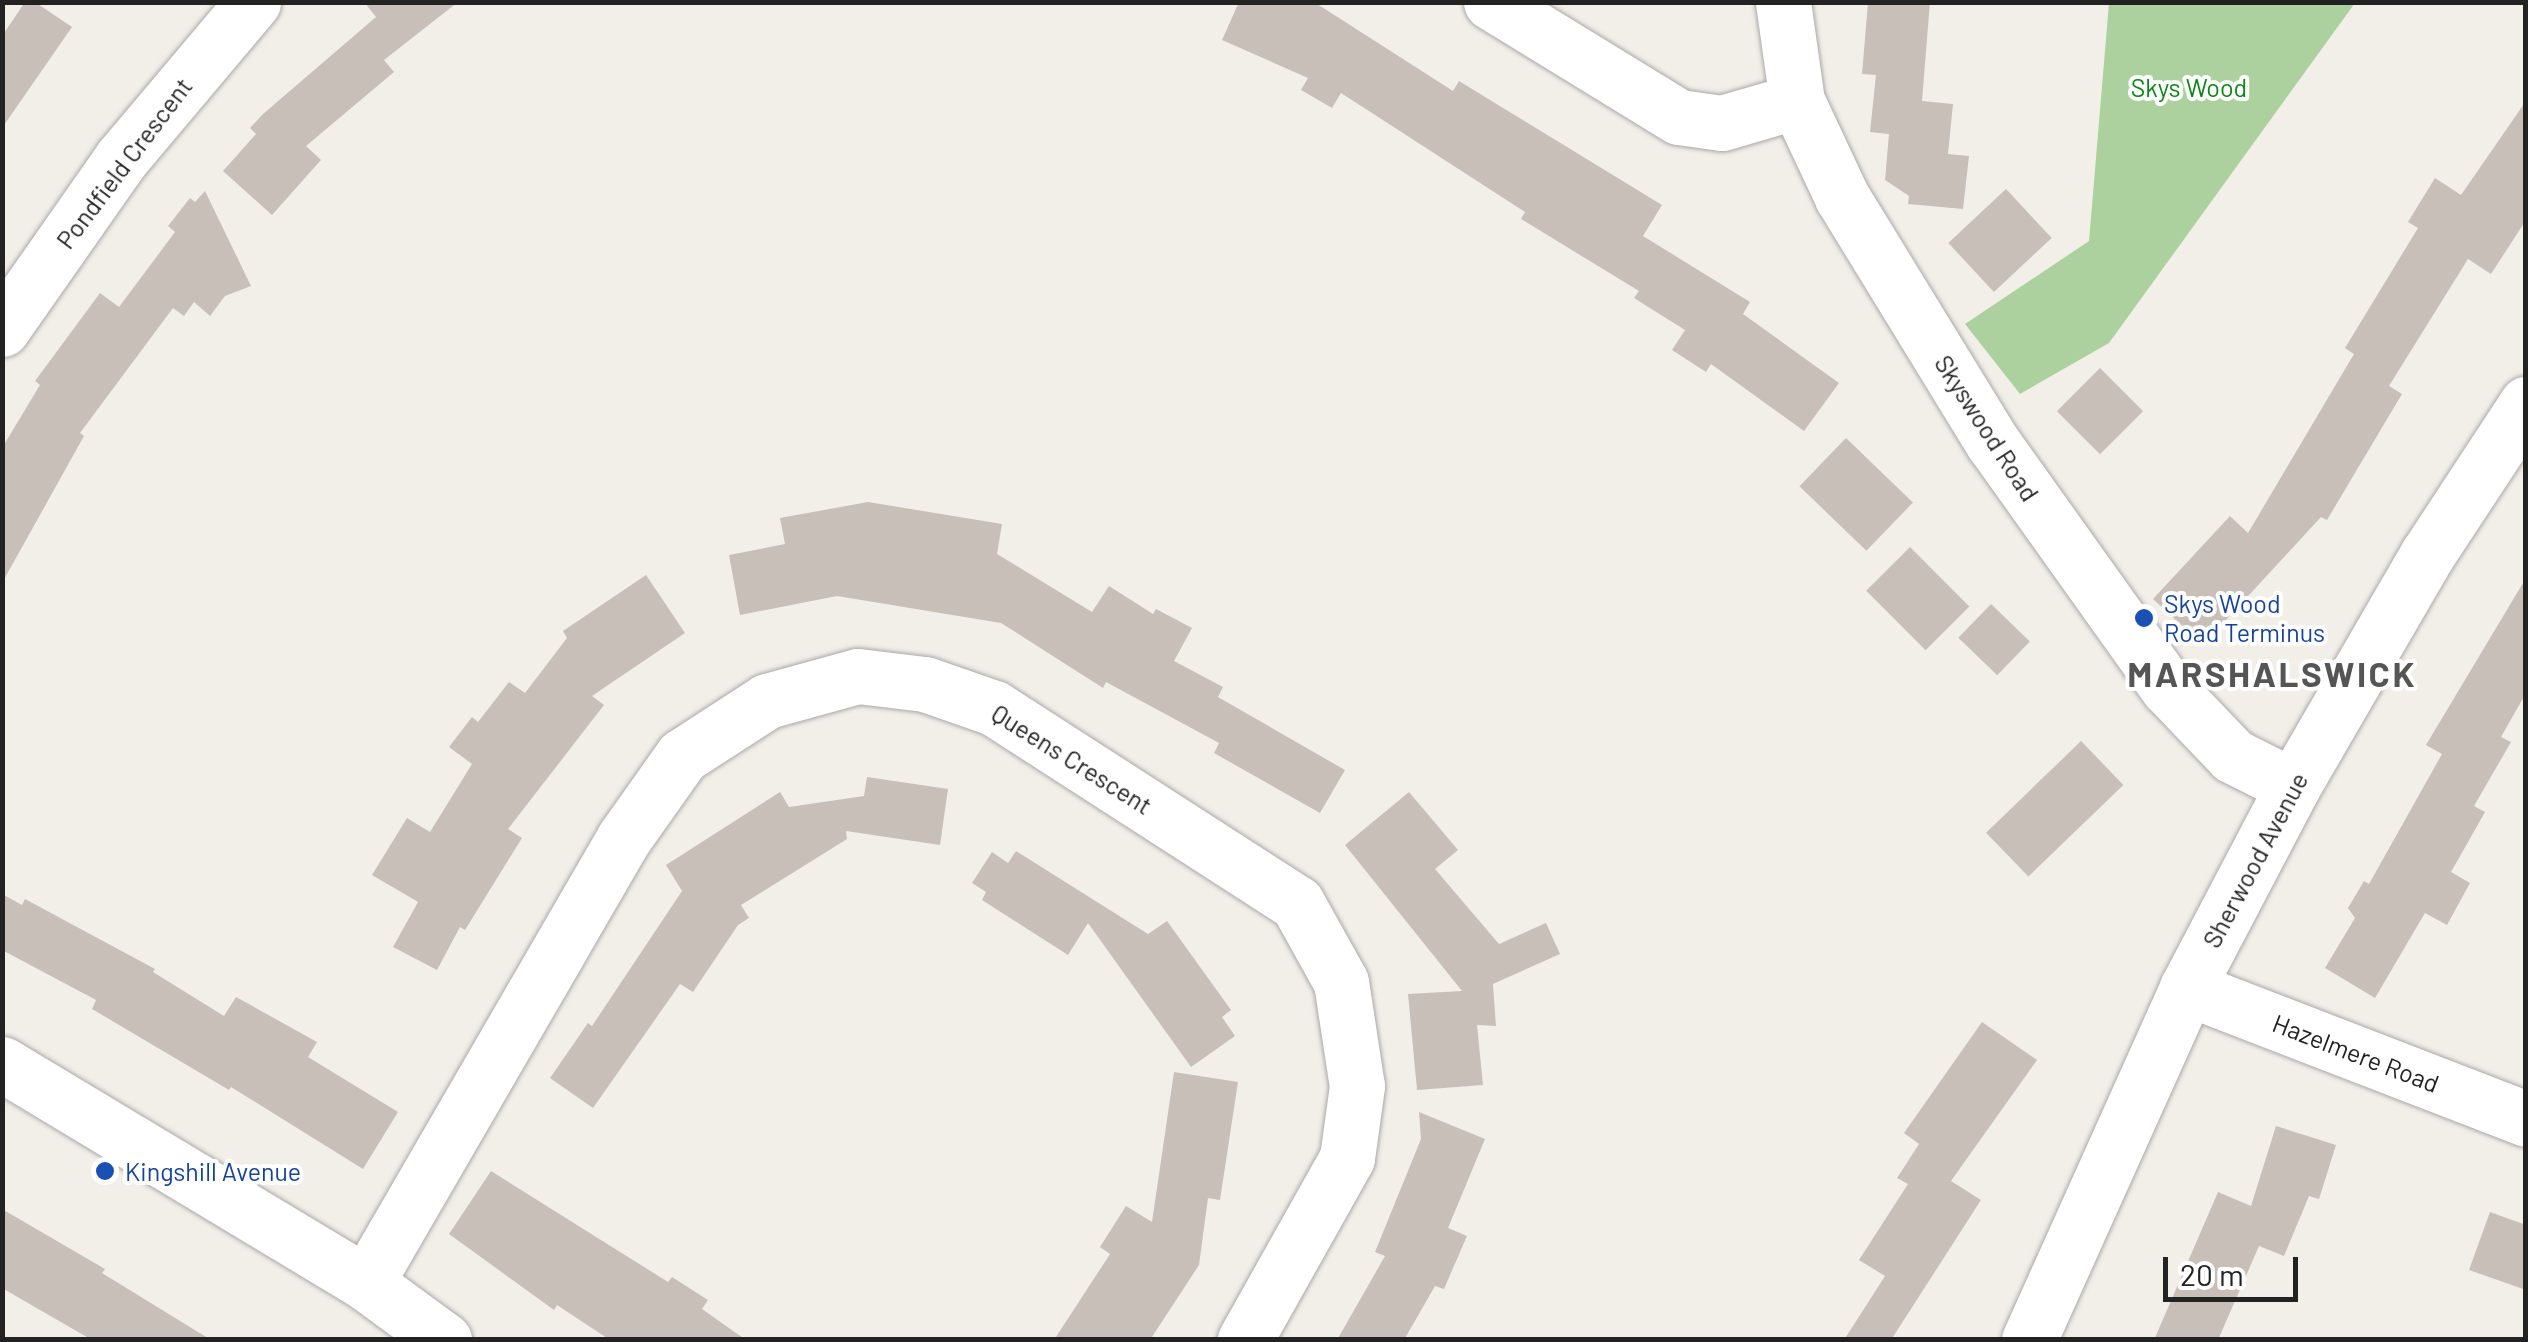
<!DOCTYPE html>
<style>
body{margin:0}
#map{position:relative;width:2528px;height:1342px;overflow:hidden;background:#f2efe9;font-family:Barlow,sans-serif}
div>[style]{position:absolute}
.forest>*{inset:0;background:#add19e}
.building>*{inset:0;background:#c7bfb8;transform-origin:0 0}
.roads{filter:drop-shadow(0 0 2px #a9a9a9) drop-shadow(0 0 2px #a9a9a9)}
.street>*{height:55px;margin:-27.5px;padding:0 27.5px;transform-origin:27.5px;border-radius:27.5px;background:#fff}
.dots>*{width:28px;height:28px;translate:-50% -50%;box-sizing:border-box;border:5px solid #fff;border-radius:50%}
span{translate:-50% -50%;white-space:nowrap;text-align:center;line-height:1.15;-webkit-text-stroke:8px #fff;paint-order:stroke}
.park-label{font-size:25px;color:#0c8416}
.street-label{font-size:25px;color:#222}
.transit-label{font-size:25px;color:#164399}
.left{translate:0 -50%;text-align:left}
.district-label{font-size:35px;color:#555;font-weight:700;letter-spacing:2.5px}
.frame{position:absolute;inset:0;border:5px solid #222;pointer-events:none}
.scale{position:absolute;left:2163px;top:1257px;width:135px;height:45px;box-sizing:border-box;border:5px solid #222;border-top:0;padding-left:12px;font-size:30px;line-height:35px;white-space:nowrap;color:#222;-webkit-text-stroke:8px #fff;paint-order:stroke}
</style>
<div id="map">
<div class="forest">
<div style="clip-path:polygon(2109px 3px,2355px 3px,2109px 343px,2020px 394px,1965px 324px,2089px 241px)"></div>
</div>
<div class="building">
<div style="clip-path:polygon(25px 2px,35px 2px,72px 27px,2px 128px,2px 36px)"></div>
<div style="clip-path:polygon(364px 2px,458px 2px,384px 60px,394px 72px,306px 146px,321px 160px,272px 215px,223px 171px,256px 134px,250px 128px,263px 114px,376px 17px)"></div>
<div style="clip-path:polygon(1239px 2px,1314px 2px,1453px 91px,1459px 81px,1662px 205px,1643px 236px,1750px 302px,1743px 314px,1839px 383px,1804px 431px,1711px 364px,1706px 372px,1672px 350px,1685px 330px,1634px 298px,1639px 291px,1521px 219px,1525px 212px,1341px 93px,1332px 108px,1301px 90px,1308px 78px,1222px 40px)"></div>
<div style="clip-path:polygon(1868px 2px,1930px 2px,1922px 101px,1953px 104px,1948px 154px,1969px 156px,1963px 209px,1908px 204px,1909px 196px,1885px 180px,1889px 134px,1870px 132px,1876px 75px,1862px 74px)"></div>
<div style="clip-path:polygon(2526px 101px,2526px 220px,2491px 274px,2468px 259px,2389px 386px,2402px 394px,2327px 520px,2321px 517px,2203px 645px,2153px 599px,2230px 516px,2248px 533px,2354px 354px,2345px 348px,2418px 228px,2408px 222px,2435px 178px,2461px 195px)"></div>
<div style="left:2006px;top:189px;width:67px;height:79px;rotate:47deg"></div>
<div style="clip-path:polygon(205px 191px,251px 286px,225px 296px,210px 316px,194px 302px,184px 316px,173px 308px,80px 433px,84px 436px,2px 583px,2px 448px,40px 385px,35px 381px,100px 293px,119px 307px,175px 232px,168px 226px,190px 198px,195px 202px)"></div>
<div style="left:2100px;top:368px;width:61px;height:61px;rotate:45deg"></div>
<div style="left:1846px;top:438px;width:93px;height:67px;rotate:44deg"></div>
<div style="clip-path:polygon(868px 502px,1002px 524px,997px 554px,1092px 612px,1109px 586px,1153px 614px,1156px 609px,1192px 628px,1174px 661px,1223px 687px,1218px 697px,1345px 770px,1320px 813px,1214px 753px,1219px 743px,1106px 682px,1103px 688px,1001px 623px,837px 596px,740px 615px,729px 555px,785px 544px,780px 518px)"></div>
<div style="left:1910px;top:547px;width:84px;height:62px;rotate:45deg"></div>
<div style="clip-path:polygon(646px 575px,685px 633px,592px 696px,604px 705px,508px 829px,522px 838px,465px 930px,460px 927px,437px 970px,393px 947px,418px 902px,372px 875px,407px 818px,430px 832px,472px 764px,449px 747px,472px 717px,478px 722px,509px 682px,525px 693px,567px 638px,563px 631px)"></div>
<div style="clip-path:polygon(2526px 578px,2526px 693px,2501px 737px,2511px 742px,2474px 806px,2485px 812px,2451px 872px,2470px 883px,2447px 925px,2425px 913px,2375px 998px,2325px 968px,2355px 918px,2348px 908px,2364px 881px,2369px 884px,2442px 754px,2426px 745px)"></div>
<div style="left:1991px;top:604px;width:54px;height:47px;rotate:44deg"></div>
<div style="left:2081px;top:741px;width:61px;height:132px;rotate:46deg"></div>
<div style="clip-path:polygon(867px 777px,948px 789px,940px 845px,846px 831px,847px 839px,741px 905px,749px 918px,738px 925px,693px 992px,680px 984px,593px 1108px,550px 1078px,588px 1023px,592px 1026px,682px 891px,666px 865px,780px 792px,789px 807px,864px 796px)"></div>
<div style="clip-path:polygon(1409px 792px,1458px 850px,1435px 869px,1499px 944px,1546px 923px,1560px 954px,1493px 984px,1496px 1026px,1477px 1025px,1483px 1085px,1417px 1090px,1408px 994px,1462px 991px,1345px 845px)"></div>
<div style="clip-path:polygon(1016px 851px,1148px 934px,1167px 921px,1231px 1010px,1222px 1017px,1235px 1036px,1191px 1067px,1088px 923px,1068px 955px,982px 900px,986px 892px,972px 883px,992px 852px,1008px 863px)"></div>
<div style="clip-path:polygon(2px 894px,22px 905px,25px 899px,155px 969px,153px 972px,224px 1016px,236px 997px,317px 1042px,308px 1057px,398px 1112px,363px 1169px,231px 1087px,229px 1090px,92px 1009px,96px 1000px,2px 950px)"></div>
<div style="clip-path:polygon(1982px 1022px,2037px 1060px,1951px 1181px,1981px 1200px,1891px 1340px,1844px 1340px,1885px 1276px,1859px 1260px,1908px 1184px,1897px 1178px,1919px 1144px,1904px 1133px)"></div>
<div style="clip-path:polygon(1174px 1072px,1238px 1082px,1220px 1200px,1208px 1198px,1199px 1265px,1150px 1340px,1054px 1340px,1110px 1254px,1100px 1247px,1126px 1206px,1152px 1222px)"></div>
<div style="clip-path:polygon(1419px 1112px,1485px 1139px,1448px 1228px,1467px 1236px,1444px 1289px,1435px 1286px,1404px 1340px,1337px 1340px,1385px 1256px,1375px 1252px,1421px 1139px)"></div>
<div style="clip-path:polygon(2276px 1126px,2336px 1145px,2319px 1199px,2309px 1196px,2284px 1256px,2259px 1246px,2218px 1340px,2154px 1340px,2218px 1192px,2251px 1206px)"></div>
<div style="clip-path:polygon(491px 1171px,668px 1282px,672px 1277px,708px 1300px,702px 1309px,746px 1340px,610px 1340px,557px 1305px,554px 1310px,449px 1234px)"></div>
<div style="clip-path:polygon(2px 1209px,105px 1269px,102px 1273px,211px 1340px,92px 1340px,2px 1288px)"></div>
<div style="clip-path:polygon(2490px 1212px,2526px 1225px,2526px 1290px,2469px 1270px)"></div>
</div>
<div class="roads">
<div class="street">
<div style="left:1491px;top:2px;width:220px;rotate:31.5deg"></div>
<div style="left:1679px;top:117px;width:43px;rotate:7.9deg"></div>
<div style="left:1722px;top:123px;width:78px;rotate:-16.3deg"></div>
<div style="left:1783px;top:2px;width:100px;rotate:82deg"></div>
<div style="left:1797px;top:101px;width:106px;rotate:64.9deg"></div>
<div style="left:1842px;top:197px;width:289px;rotate:58.5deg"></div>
<div style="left:1993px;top:443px;width:301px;rotate:54.5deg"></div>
<div style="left:2168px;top:688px;width:94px;rotate:46.3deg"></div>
<div style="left:2233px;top:756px;width:67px;rotate:26.6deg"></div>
<div style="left:2px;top:329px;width:208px;rotate:-55deg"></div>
<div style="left:121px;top:159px;width:205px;rotate:-49.9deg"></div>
<div style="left:2187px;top:988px;width:363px;rotate:21.1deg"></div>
<div style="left:2px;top:1064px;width:425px;rotate:31deg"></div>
<div style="left:366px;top:1283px;width:97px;rotate:36.2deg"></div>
<div style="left:366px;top:1283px;width:514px;rotate:-59.9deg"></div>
<div style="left:624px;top:838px;width:100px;rotate:-54.7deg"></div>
<div style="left:682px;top:756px;width:101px;rotate:-32.9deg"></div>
<div style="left:767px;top:701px;width:94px;rotate:-15.4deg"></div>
<div style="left:858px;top:676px;width:67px;rotate:6.8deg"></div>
<div style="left:925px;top:684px;width:73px;rotate:19.2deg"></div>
<div style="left:994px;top:708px;width:360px;rotate:32.8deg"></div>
<div style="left:1297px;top:903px;width:90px;rotate:60.9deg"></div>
<div style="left:1341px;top:982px;width:105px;rotate:81.3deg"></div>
<div style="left:1357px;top:1086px;width:73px;rotate:97.9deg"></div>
<div style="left:1347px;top:1158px;width:209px;rotate:119.3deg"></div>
<div style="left:2029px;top:1340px;width:386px;rotate:-65.8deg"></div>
<div style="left:2187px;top:988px;width:228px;rotate:-62.3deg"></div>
<div style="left:2293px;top:786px;width:267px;rotate:-59.9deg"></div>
<div style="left:2427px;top:555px;width:181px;rotate:-56.7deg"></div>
</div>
</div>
<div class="dots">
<div style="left:2144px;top:618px;background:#1a4fb4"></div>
<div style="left:105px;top:1171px;background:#1a4fb4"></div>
</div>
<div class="park-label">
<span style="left:2189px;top:87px">Skys Wood</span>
</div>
<div class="street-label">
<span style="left:124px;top:163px;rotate:-53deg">Pondfield Crescent</span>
<span style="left:1987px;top:428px;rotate:57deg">Skyswood Road</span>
<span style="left:1072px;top:759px;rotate:32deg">Queens Crescent</span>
<span style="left:2255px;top:860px;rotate:-62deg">Sherwood Avenue</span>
<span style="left:2356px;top:1053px;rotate:21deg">Hazelmere Road</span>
</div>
<div class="transit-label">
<span class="left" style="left:2164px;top:618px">Skys Wood<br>Road Terminus</span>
<span class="left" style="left:125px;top:1171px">Kingshill Avenue</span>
</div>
<div class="district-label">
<span style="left:2272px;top:673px">MARSHALSWICK</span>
</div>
<div class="frame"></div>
<div class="scale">20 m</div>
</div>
